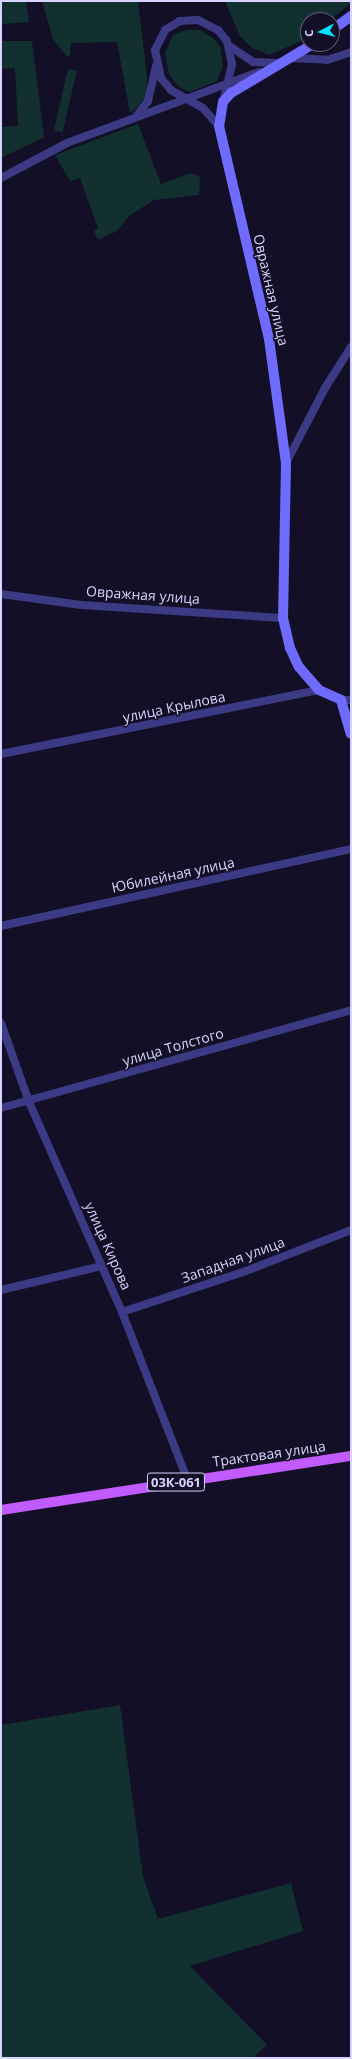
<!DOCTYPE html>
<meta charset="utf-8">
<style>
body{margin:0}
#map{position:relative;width:352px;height:2059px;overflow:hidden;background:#130f26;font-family:"Open Sans",sans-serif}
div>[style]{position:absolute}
.green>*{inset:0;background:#12302f;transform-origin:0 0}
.street>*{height:8px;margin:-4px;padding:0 4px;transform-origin:4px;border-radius:4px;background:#3d3a85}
.secondary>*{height:10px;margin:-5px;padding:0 5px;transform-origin:5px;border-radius:5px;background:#6f6bff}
.primary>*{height:10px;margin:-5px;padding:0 5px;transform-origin:5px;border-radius:5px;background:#c25bff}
span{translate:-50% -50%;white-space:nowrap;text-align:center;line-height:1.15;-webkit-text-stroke:3px #130f26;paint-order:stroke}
.shield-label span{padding:1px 3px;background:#130f26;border:1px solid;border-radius:3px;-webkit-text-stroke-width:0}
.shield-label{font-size:13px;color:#d9d4ff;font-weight:700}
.street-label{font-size:14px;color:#d9d4ff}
.frame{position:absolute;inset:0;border:2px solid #d9d4ff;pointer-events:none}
.north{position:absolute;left:300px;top:12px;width:40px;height:40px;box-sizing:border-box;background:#130f26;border:1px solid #625e7d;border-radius:50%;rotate:263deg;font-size:11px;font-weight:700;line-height:16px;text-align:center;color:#d9d4ff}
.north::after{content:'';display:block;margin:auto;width:14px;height:18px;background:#00e5ff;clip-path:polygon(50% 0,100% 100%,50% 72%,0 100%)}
</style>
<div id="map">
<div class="green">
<div style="clip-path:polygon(1px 1px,26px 1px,29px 22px,1px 24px)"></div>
<div style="clip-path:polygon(42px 1px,138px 1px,147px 76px,146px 96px,137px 108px,130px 113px,117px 42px,71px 43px,70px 55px,67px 57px,53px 39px)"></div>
<div style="clip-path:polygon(225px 1px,351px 1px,351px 3px,330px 20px,308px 20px,308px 38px,269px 55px,252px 48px,240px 36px)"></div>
<div style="clip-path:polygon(186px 30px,200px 30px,213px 38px,220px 47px,223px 66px,217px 81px,190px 92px,179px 87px,169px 75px,165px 53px,173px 35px)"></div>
<div style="clip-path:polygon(1px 41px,32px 41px,44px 137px,1px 158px,1px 127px,18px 126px,15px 68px,1px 69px)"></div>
<div style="left:68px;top:69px;width:9px;height:63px;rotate:13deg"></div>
<div style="clip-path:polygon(138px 124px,161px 184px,191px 173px,200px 177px,199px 195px,154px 200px,129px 216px,117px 231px,98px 240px,94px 231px,98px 228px,80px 178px,70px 181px,55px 155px)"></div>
<div style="clip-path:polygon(120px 1705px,143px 1877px,158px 1919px,291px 1883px,303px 1931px,190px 1966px,267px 2045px,253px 2058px,1px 2058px,1px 1725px)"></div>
</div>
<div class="street">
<div style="left:231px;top:47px;width:27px;rotate:34deg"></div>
<div style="left:253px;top:62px;width:26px;rotate:2deg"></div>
<div style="left:293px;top:58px;width:34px;rotate:3deg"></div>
<div style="left:327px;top:60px;width:25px;rotate:-18deg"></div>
<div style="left:136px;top:117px;width:20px;rotate:-53deg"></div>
<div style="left:148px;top:101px;width:36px;rotate:-77deg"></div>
<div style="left:219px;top:126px;width:24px;rotate:-132deg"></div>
<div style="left:203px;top:108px;width:37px;rotate:-151deg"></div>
<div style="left:171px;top:90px;width:16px;rotate:-130deg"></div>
<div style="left:161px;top:78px;width:29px;rotate:-102deg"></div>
<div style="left:155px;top:50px;width:22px;rotate:-63deg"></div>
<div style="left:165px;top:30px;width:17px;rotate:-31deg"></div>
<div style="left:180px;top:21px;width:18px;rotate:-3deg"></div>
<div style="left:198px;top:20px;width:22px;rotate:27deg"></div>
<div style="left:218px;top:30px;width:14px;rotate:51deg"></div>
<div style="left:227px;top:41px;width:24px;rotate:78deg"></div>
<div style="left:232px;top:64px;width:39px;rotate:103deg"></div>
<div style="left:1px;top:178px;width:75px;rotate:-27.9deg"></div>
<div style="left:67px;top:143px;width:205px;rotate:-20.3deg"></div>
<div style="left:286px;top:463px;width:85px;rotate:-62.5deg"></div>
<div style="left:325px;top:388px;width:49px;rotate:-57.6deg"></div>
<div style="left:1px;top:594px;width:81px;rotate:7.8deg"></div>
<div style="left:81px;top:605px;width:202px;rotate:3.7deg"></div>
<div style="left:341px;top:700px;width:10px"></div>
<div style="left:1px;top:754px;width:324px;rotate:-11.4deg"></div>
<div style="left:1px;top:926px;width:358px;rotate:-12.4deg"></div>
<div style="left:1px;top:1023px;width:84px;rotate:70.5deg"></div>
<div style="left:29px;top:1102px;width:230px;rotate:66.1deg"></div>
<div style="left:122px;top:1312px;width:181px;rotate:68.7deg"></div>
<div style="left:1px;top:1108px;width:363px;rotate:-15.6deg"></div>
<div style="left:1px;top:1290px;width:104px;rotate:-13.4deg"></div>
<div style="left:122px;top:1312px;width:131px;rotate:-18.3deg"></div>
<div style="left:246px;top:1271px;width:113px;rotate:-21.3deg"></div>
</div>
<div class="secondary">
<div style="left:332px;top:30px;width:24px;rotate:-36deg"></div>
<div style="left:313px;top:44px;width:96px;rotate:149.1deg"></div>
<div style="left:231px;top:93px;width:12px;rotate:132deg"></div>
<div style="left:223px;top:102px;width:24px;rotate:99deg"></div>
<div style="left:219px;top:126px;width:219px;rotate:76.8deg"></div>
<div style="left:269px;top:339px;width:125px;rotate:82.2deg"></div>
<div style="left:286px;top:463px;width:155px;rotate:91.1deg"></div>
<div style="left:283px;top:618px;width:31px;rotate:77deg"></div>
<div style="left:290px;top:648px;width:21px;rotate:65deg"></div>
<div style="left:299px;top:667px;width:30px;rotate:49deg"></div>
<div style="left:319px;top:690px;width:24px;rotate:24deg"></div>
<div style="left:341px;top:700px;width:35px;rotate:74deg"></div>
</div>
<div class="primary">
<div style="left:1px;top:1510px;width:354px;rotate:-8.8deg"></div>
</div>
<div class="shield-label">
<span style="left:176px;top:1482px">03К-061</span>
</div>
<div class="street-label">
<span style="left:271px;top:290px;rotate:77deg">Овражная улица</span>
<span style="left:143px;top:595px;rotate:4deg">Овражная улица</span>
<span style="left:174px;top:707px;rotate:-12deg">улица Крылова</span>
<span style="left:173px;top:875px;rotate:-12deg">Юбилейная улица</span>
<span style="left:173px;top:1047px;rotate:-16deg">улица Толстого</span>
<span style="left:108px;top:1246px;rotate:66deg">улица Кирова</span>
<span style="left:233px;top:1260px;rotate:-20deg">Западная улица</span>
<span style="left:269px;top:1454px;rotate:-8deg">Трактовая улица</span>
</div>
<div class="frame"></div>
<div class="north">С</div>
</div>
